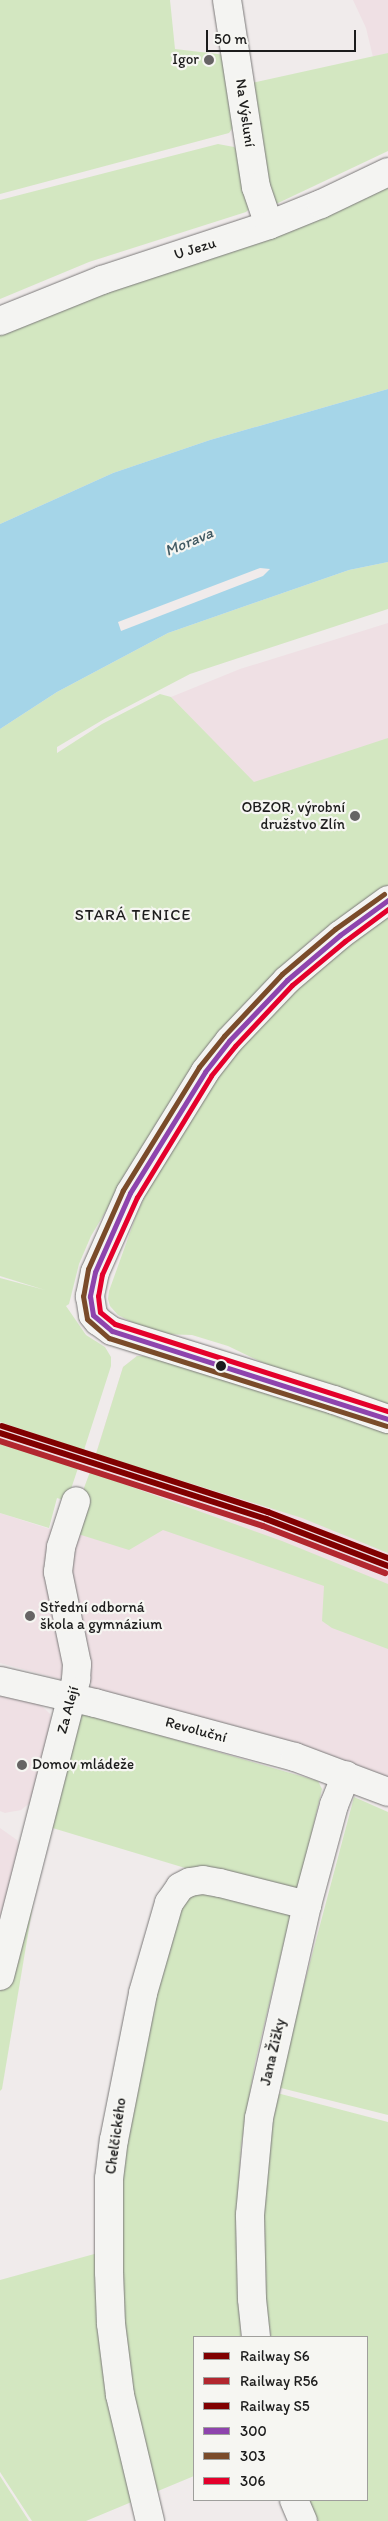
<!DOCTYPE html>
<meta charset="utf-8">
<style>
body{margin:0}
#map{position:relative;width:388px;height:2521px;overflow:hidden;background:#f0ebeb;font-family:Itim,sans-serif}
div>[style]{position:absolute}
.built>*{inset:0;background:#efe0e4}
.green>*{inset:0;background:#d3e7c1}
.water>*{inset:0;background:#a5d5e8}
.pier>*{inset:0;background:#f0ebeb}
.roads{filter:drop-shadow(0 0 1px #7b7979) drop-shadow(0 0 1px #7b7979)}
.minor>*{height:28px;margin:-14px;padding:0 14px;transform-origin:14px;border-radius:14px;background:#f4f4f2}
.bus-1>*{height:5px;margin:-2.5px;padding:0 2.5px;transform-origin:2.5px;border-radius:2.5px;background:#8e44ad}
.bus-2>*{height:5px;margin:-2.5px;padding:0 2.5px;transform-origin:2.5px;border-radius:2.5px;background:#7a4b2a}
.bus-3>*{height:5px;margin:-2.5px;padding:0 2.5px;transform-origin:2.5px;border-radius:2.5px;background:#e4002b}
.rail-1>*{height:6px;margin:-3px;padding:0 3px;transform-origin:3px;border-radius:3px;background:#800000}
.rail-2>*{height:6px;margin:-3px;padding:0 3px;transform-origin:3px;border-radius:3px;background:#b2272f}
.rail-3>*{height:6px;margin:-3px;padding:0 3px;transform-origin:3px;border-radius:3px;background:#800000}
.dots>*{width:14px;height:14px;translate:-50% -50%;box-sizing:border-box;border:2px solid #f6f6f2;border-radius:50%}
span{translate:-50% -50%;white-space:nowrap;text-align:center;line-height:1.15;-webkit-text-stroke:4.5px #f6f6f2;paint-order:stroke}
.poi-label{font-size:15px;color:#1c1c1c}
.right{translate:-100% -50%;text-align:right}
.left{translate:0 -50%;text-align:left}
.street-label{font-size:15px;color:#1c1c1c}
.water-label{font-size:16px;color:#415a63;font-style:italic}
.neighbourhood-label{font-size:16px;color:#1c1c1c;letter-spacing:1px}
.legend{position:absolute;left:193px;top:2336px;width:175px;height:165px;box-sizing:border-box;background:#f6f6f2;border:1px solid #9f9f9c;margin:0;padding:6px 9px;list-style:none;font-size:15px;color:#1c1c1c}
.legend li{display:flex;align-items:center;gap:10px;height:25px}
.legend b{width:25px;border:1px solid #9f9f9c}
.scale{position:absolute;left:206px;top:30px;width:150px;height:22px;box-sizing:border-box;border:2px solid #1c1c1c;border-top:0;padding-left:6px;font-size:15px;line-height:18px;white-space:nowrap;color:#1c1c1c;-webkit-text-stroke:4px #f6f6f2;paint-order:stroke}
</style>
<div id="map">
<div class="built">
<div style="clip-path:polygon(353px 0,388px 0,388px 53px,373px 57px,366px 28px)"></div>
<div style="clip-path:polygon(388px 623px,388px 843px,254px 783px,171px 697px,240px 669px)"></div>
<div style="clip-path:polygon(137px 1356px,144px 1356px,388px 1429px,388px 1779px,277px 1737px,92px 1689px,74px 1610px,69px 1565px,85px 1510px,84px 1488px,90px 1472px,0 1442px,0 1422px,96px 1453px,123px 1367px)"></div>
<div style="clip-path:polygon(0 1513px,56px 1531px,67px 1662px,63px 1667px,63px 1675px,60px 1679px,0 1663px)"></div>
<div style="clip-path:polygon(0 1694px,40px 1704px,50px 1714px,53px 1728px,35px 1799px,21px 1810px,5px 1813px,0 1811px)"></div>
<div style="clip-path:polygon(0 1828px,17px 1840px,22px 1854px,0 1938px)"></div>
</div>
<div class="green">
<div style="clip-path:polygon(0 0,170px 0,175px 49px,226px 55px,234px 126px,229px 133px,0 194px)"></div>
<div style="clip-path:polygon(388px 53px,388px 151px,276px 204px,265px 190px,252px 83px)"></div>
<div style="clip-path:polygon(218px 144px,234px 147px,240px 152px,249px 209px,246px 212px,89px 262px,0 299px,0 200px)"></div>
<div style="clip-path:polygon(388px 184px,388px 389px,210px 440px,113px 473px,0 524px,0 333px)"></div>
<div style="clip-path:polygon(388px 562px,388px 609px,190px 674px,106px 718px,57px 747px,57px 753px,102px 724px,160px 694px,171px 697px,254px 782px,388px 738px,388px 885px,314px 937px,262px 990px,128px 1174px,91px 1236px,79px 1264px,69px 1304px,66px 1306px,86px 1335px,105px 1347px,111px 1357px,111px 1366px,84px 1450px,0 1422px,0 1278px,45px 1290px,0 1276px,0 729px,57px 692px,168px 633px,349px 570px)"></div>
<div style="clip-path:polygon(388px 912px,388px 1407px,276px 1369px,228px 1346px,192px 1335px,160px 1334px,143px 1328px,118px 1315px,110px 1306px,108px 1299px,109px 1291px,136px 1216px,152px 1180px,206px 1089px,284px 998px)"></div>
<div style="clip-path:polygon(137px 1356px,144px 1356px,268px 1387px,388px 1429px,388px 1553px,302px 1518px,96px 1454px,123px 1367px)"></div>
<div style="clip-path:polygon(0 1442px,78px 1468px,67px 1501px,57px 1498px,49px 1528px,0 1513px)"></div>
<div style="clip-path:polygon(90px 1472px,282px 1541px,388px 1584px,388px 1649px,332px 1628px,322px 1621px,324px 1586px,163px 1530px,129px 1550px,78px 1534px,85px 1510px,84px 1488px)"></div>
<div style="clip-path:polygon(83px 1713px,318px 1781px,322px 1789px,298px 1891px,205px 1874px,46px 1826px,67px 1731px)"></div>
<div style="clip-path:polygon(354px 1797px,388px 1812px,388px 2115px,277px 2087px)"></div>
<div style="clip-path:polygon(40px 1863px,2px 2089px,0 2091px,0 1938px)"></div>
<div style="clip-path:polygon(201px 1887px,291px 1913px,255px 2063px,241px 2146px,236px 2226px,241px 2337px,194px 2337px,194px 2476px,86px 2521px,32px 2521px,0 2472px,0 2280px,98px 2253px,122px 2118px,179px 1900px)"></div>
<div style="clip-path:polygon(277px 2093px,388px 2122px,388px 2521px,318px 2521px,309px 2500px,367px 2500px,367px 2337px,271px 2337px,266px 2312px,264px 2212px,269px 2149px)"></div>
<div style="clip-path:polygon(0 2476px,29px 2521px,0 2521px)"></div>
</div>
<div class="water">
<div style="clip-path:polygon(388px 389px,388px 562px,349px 570px,168px 633px,57px 692px,0 729px,0 524px,113px 473px,210px 440px)"></div>
</div>
<div class="pier">
<div style="clip-path:polygon(260px 568px,270px 569px,263px 576px,121px 631px,118px 622px)"></div>
</div>
<div class="roads">
<div class="minor">
<div style="left:227px;top:0;width:189px;rotate:81.2deg"></div>
<div style="left:256px;top:187px;width:40px;rotate:71.1deg"></div>
<div style="left:0;top:321px;width:110px;rotate:-21.9deg"></div>
<div style="left:102px;top:280px;width:176px;rotate:-18.2deg"></div>
<div style="left:269px;top:225px;width:56px;rotate:-22deg"></div>
<div style="left:321px;top:204px;width:74px;rotate:-25.5deg"></div>
<div style="left:388px;top:900px;width:59px;rotate:143.9deg"></div>
<div style="left:340px;top:935px;width:70px;rotate:139.7deg"></div>
<div style="left:287px;top:980px;width:84px;rotate:133.6deg"></div>
<div style="left:229px;top:1041px;width:39px;rotate:128deg"></div>
<div style="left:205px;top:1072px;width:142px;rotate:121.8deg"></div>
<div style="left:130px;top:1193px;width:86px;rotate:113.9deg"></div>
<div style="left:95px;top:1272px;width:25px;rotate:102deg"></div>
<div style="left:90px;top:1296px;width:19px;rotate:81deg"></div>
<div style="left:93px;top:1315px;width:8px;rotate:50deg"></div>
<div style="left:98px;top:1321px;width:17px;rotate:36deg"></div>
<div style="left:112px;top:1331px;width:232px;rotate:17.3deg"></div>
<div style="left:334px;top:1400px;width:57px;rotate:19.4deg"></div>
<div style="left:0;top:1681px;width:98px;rotate:13deg"></div>
<div style="left:95px;top:1703px;width:207px;rotate:15.1deg"></div>
<div style="left:295px;top:1757px;width:99px;rotate:20.6deg"></div>
<div style="left:0;top:1976px;width:307px;rotate:-75.6deg"></div>
<div style="left:76px;top:1679px;width:15px;rotate:-86deg"></div>
<div style="left:77px;top:1664px;width:94px;rotate:-101.7deg"></div>
<div style="left:58px;top:1572px;width:25px;rotate:-83deg"></div>
<div style="left:61px;top:1547px;width:48px;rotate:-71.9deg"></div>
<div style="left:256px;top:2337px;width:38px;rotate:-96deg"></div>
<div style="left:252px;top:2299px;width:84px;rotate:-91.4deg"></div>
<div style="left:250px;top:2215px;width:97px;rotate:-84.7deg"></div>
<div style="left:259px;top:2118px;width:218px;rotate:-77.3deg"></div>
<div style="left:307px;top:1905px;width:104px;rotate:-74.9deg"></div>
<div style="left:334px;top:1805px;width:32px;rotate:-68deg"></div>
<div style="left:294px;top:2500px;width:23px;rotate:67deg"></div>
<div style="left:150px;top:2521px;width:130px;rotate:-103.4deg"></div>
<div style="left:120px;top:2395px;width:72px;rotate:-97.2deg"></div>
<div style="left:111px;top:2324px;width:52px;rotate:-92.2deg"></div>
<div style="left:109px;top:2272px;width:93px;rotate:-90deg"></div>
<div style="left:109px;top:2179px;width:39px;rotate:-83deg"></div>
<div style="left:114px;top:2140px;width:150px;rotate:-78.8deg"></div>
<div style="left:143px;top:1993px;width:94px;rotate:-73.9deg"></div>
<div style="left:169px;top:1903px;width:19px;rotate:-55deg"></div>
<div style="left:180px;top:1887px;width:11px;rotate:-27deg"></div>
<div style="left:190px;top:1882px;width:13px;rotate:-9deg"></div>
<div style="left:203px;top:1880px;width:17px;rotate:10deg"></div>
<div style="left:220px;top:1883px;width:90px;rotate:14.2deg"></div>
</div>
</div>
<div class="bus-1">
<div style="left:388px;top:900px;width:59px;rotate:143.9deg"></div>
<div style="left:340px;top:935px;width:70px;rotate:139.7deg"></div>
<div style="left:287px;top:980px;width:84px;rotate:133.6deg"></div>
<div style="left:229px;top:1041px;width:39px;rotate:128deg"></div>
<div style="left:205px;top:1072px;width:142px;rotate:121.8deg"></div>
<div style="left:130px;top:1193px;width:86px;rotate:113.9deg"></div>
<div style="left:95px;top:1272px;width:25px;rotate:102deg"></div>
<div style="left:90px;top:1296px;width:19px;rotate:81deg"></div>
<div style="left:93px;top:1315px;width:25px;rotate:40deg"></div>
<div style="left:112px;top:1331px;width:290px;rotate:17.7deg"></div>
</div>
<div class="bus-2">
<div style="left:384px;top:894px;width:60px;rotate:144.5deg"></div>
<div style="left:335px;top:929px;width:70px;rotate:139.7deg"></div>
<div style="left:282px;top:974px;width:85px;rotate:133.1deg"></div>
<div style="left:224px;top:1036px;width:40px;rotate:129deg"></div>
<div style="left:199px;top:1067px;width:145px;rotate:121.7deg"></div>
<div style="left:123px;top:1190px;width:86px;rotate:113.9deg"></div>
<div style="left:88px;top:1269px;width:27px;rotate:100deg"></div>
<div style="left:83px;top:1296px;width:23px;rotate:80deg"></div>
<div style="left:87px;top:1319px;width:29px;rotate:41deg"></div>
<div style="left:109px;top:1338px;width:291px;rotate:17.6deg"></div>
</div>
<div class="bus-3">
<div style="left:388px;top:909px;width:54px;rotate:143.3deg"></div>
<div style="left:345px;top:941px;width:69px;rotate:140.3deg"></div>
<div style="left:292px;top:985px;width:83px;rotate:133.1deg"></div>
<div style="left:235px;top:1046px;width:38px;rotate:129deg"></div>
<div style="left:211px;top:1076px;width:142px;rotate:121.4deg"></div>
<div style="left:137px;top:1197px;width:85px;rotate:114.4deg"></div>
<div style="left:102px;top:1274px;width:22px;rotate:100deg"></div>
<div style="left:98px;top:1296px;width:16px;rotate:83deg"></div>
<div style="left:100px;top:1312px;width:19px;rotate:39deg"></div>
<div style="left:115px;top:1324px;width:287px;rotate:17.7deg"></div>
</div>
<div class="rail-1">
<div style="left:0;top:1433px;width:280px;rotate:17.9deg"></div>
<div style="left:266px;top:1519px;width:131px;rotate:21.1deg"></div>
</div>
<div class="rail-2">
<div style="left:0;top:1441px;width:276px;rotate:17.9deg"></div>
<div style="left:263px;top:1526px;width:131px;rotate:21.1deg"></div>
</div>
<div class="rail-3">
<div style="left:2px;top:1426px;width:280px;rotate:17.9deg"></div>
<div style="left:268px;top:1512px;width:129px;rotate:21deg"></div>
</div>
<div class="dots">
<div style="left:209px;top:60px;background:#666464"></div>
<div style="left:355px;top:816px;background:#666464"></div>
<div style="left:221px;top:1366px;background:#1c1c1c"></div>
<div style="left:30px;top:1616px;background:#666464"></div>
<div style="left:22px;top:1765px;background:#666464"></div>
</div>
<div class="poi-label">
<span class="right" style="left:199px;top:60px">Igor</span>
<span class="right" style="left:345px;top:816px">OBZOR, výrobní<br>družstvo Zlín</span>
<span class="left" style="left:40px;top:1616px">Střední odborná<br>škola a gymnázium</span>
<span class="left" style="left:32px;top:1765px">Domov mládeže</span>
</div>
<div class="street-label">
<span style="left:245px;top:113px;rotate:82deg">Na Výsluní</span>
<span style="left:195px;top:249px;rotate:-17deg">U Jezu</span>
<span style="left:68px;top:1710px;rotate:-75deg">Za Alejí</span>
<span style="left:196px;top:1730px;rotate:15deg">Revoluční</span>
<span style="left:273px;top:2052px;rotate:-77deg">Jana Žižky</span>
<span style="left:116px;top:2136px;rotate:-82deg">Chelčického</span>
</div>
<div class="water-label">
<span style="left:189px;top:542px;rotate:-23deg">Morava</span>
</div>
<div class="neighbourhood-label">
<span style="left:133px;top:915px">STARÁ TENICE</span>
</div>
<ul class="legend">
<li><b style="height:6px;background:#800000"></b>Railway S6</li>
<li><b style="height:6px;background:#b2272f"></b>Railway R56</li>
<li><b style="height:6px;background:#800000"></b>Railway S5</li>
<li><b style="height:6px;background:#8e44ad"></b>300</li>
<li><b style="height:6px;background:#7a4b2a"></b>303</li>
<li><b style="height:6px;background:#e4002b"></b>306</li>
</ul>
<div class="scale">50 m</div>
</div>
